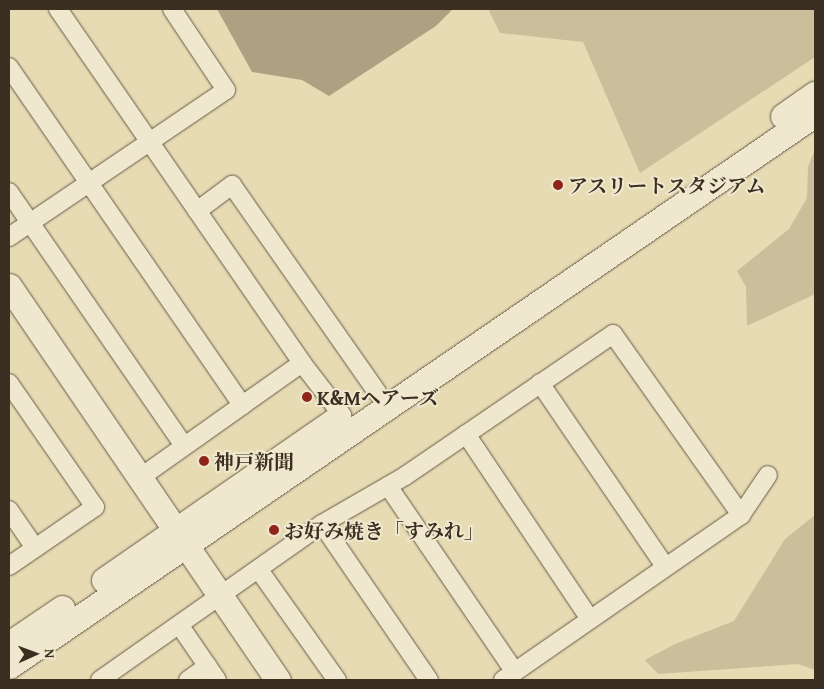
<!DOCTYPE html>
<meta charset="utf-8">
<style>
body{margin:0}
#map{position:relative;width:824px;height:689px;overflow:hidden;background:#e7dbb4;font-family:"Gentium Book Plus","Noto Serif JP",serif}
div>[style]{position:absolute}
.green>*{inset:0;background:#cabe9b}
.water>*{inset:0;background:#ada182}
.roads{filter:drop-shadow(0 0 1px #665a46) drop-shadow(0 0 1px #665a46)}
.street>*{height:18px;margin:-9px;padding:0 9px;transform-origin:9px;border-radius:9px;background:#efe8ce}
.secondary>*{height:25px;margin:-12.5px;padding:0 12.5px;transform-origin:12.5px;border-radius:12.5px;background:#efe8ce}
.dots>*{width:14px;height:14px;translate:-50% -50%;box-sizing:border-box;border:2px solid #efe8ce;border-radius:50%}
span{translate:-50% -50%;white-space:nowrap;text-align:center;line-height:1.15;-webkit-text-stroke:4px #efe8ce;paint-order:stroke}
.poi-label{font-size:20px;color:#3b2f22;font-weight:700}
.left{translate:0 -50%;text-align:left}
.frame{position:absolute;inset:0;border:10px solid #3b2f22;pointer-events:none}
.north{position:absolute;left:10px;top:629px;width:50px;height:50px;-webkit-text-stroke:4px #efe8ce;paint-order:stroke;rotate:88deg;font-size:14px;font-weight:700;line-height:20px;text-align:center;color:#3b2f22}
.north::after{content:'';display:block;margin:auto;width:18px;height:22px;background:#3b2f22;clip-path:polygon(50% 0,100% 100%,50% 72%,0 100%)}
</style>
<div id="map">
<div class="green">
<div style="clip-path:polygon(488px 9px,815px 9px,815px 57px,640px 173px,583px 42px,500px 33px)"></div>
<div style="clip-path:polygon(815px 149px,815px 294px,747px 326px,746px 287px,737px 271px,789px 229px,807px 198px,808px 167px)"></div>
<div style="clip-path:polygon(815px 515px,815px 670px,798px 664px,658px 674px,645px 660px,675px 644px,734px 621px,785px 539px)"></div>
</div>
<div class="water">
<div style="clip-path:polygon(217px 9px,453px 9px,436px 26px,329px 96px,302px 80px,252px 72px)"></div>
</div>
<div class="roads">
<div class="street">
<div style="left:58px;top:9px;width:430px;rotate:55.4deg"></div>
<div style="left:302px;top:363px;width:197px;rotate:144.7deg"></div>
<div style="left:9px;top:67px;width:411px;rotate:55.4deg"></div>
<div style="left:9px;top:192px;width:308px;rotate:55.4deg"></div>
<div style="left:197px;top:211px;width:44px;rotate:-36.6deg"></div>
<div style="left:232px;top:185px;width:253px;rotate:55deg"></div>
<div style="left:9px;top:237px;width:262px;rotate:-34.1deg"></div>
<div style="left:226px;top:90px;width:97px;rotate:-123.7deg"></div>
<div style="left:302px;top:363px;width:66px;rotate:52.4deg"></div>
<div style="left:9px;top:383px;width:151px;rotate:55.3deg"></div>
<div style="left:95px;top:507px;width:104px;rotate:145.5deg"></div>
<div style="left:540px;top:383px;width:222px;rotate:55.7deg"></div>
<div style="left:466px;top:434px;width:223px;rotate:56.2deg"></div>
<div style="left:388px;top:486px;width:225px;rotate:55.7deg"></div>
<div style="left:9px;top:510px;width:46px;rotate:55.6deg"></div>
<div style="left:322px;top:524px;width:189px;rotate:55.6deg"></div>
<div style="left:259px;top:570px;width:135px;rotate:54.7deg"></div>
<div style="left:180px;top:626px;width:65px;rotate:55.6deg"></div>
<div style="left:100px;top:680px;width:271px;rotate:-35.1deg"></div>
<div style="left:322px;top:524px;width:96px;rotate:-30deg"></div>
<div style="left:405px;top:476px;width:252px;rotate:-34.3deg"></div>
<div style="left:613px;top:334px;width:222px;rotate:54.7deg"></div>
<div style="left:188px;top:680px;width:24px;rotate:-35deg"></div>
<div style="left:503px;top:680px;width:290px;rotate:-34.7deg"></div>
<div style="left:741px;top:515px;width:48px;rotate:-56deg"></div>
</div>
<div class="secondary">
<div style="left:783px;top:116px;width:39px;rotate:-35deg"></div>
<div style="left:9px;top:286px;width:477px;rotate:55.7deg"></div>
<div style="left:104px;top:580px;width:285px;rotate:-34.7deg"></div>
<div style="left:9px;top:644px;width:64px;rotate:-34.2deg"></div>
<div style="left:9px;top:666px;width:977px;rotate:-34.41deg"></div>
</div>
</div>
<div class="dots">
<div style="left:558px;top:185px;background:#8f2418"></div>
<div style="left:307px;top:397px;background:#8f2418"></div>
<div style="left:204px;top:461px;background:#8f2418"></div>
<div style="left:274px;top:530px;background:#8f2418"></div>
</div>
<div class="poi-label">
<span class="left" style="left:568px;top:185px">アスリートスタジアム</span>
<span class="left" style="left:317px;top:397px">K&amp;Mヘアーズ</span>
<span class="left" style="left:214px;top:461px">神戸新聞</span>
<span class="left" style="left:284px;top:530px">お好み焼き「すみれ」</span>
</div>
<div class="frame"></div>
<div class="north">N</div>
</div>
